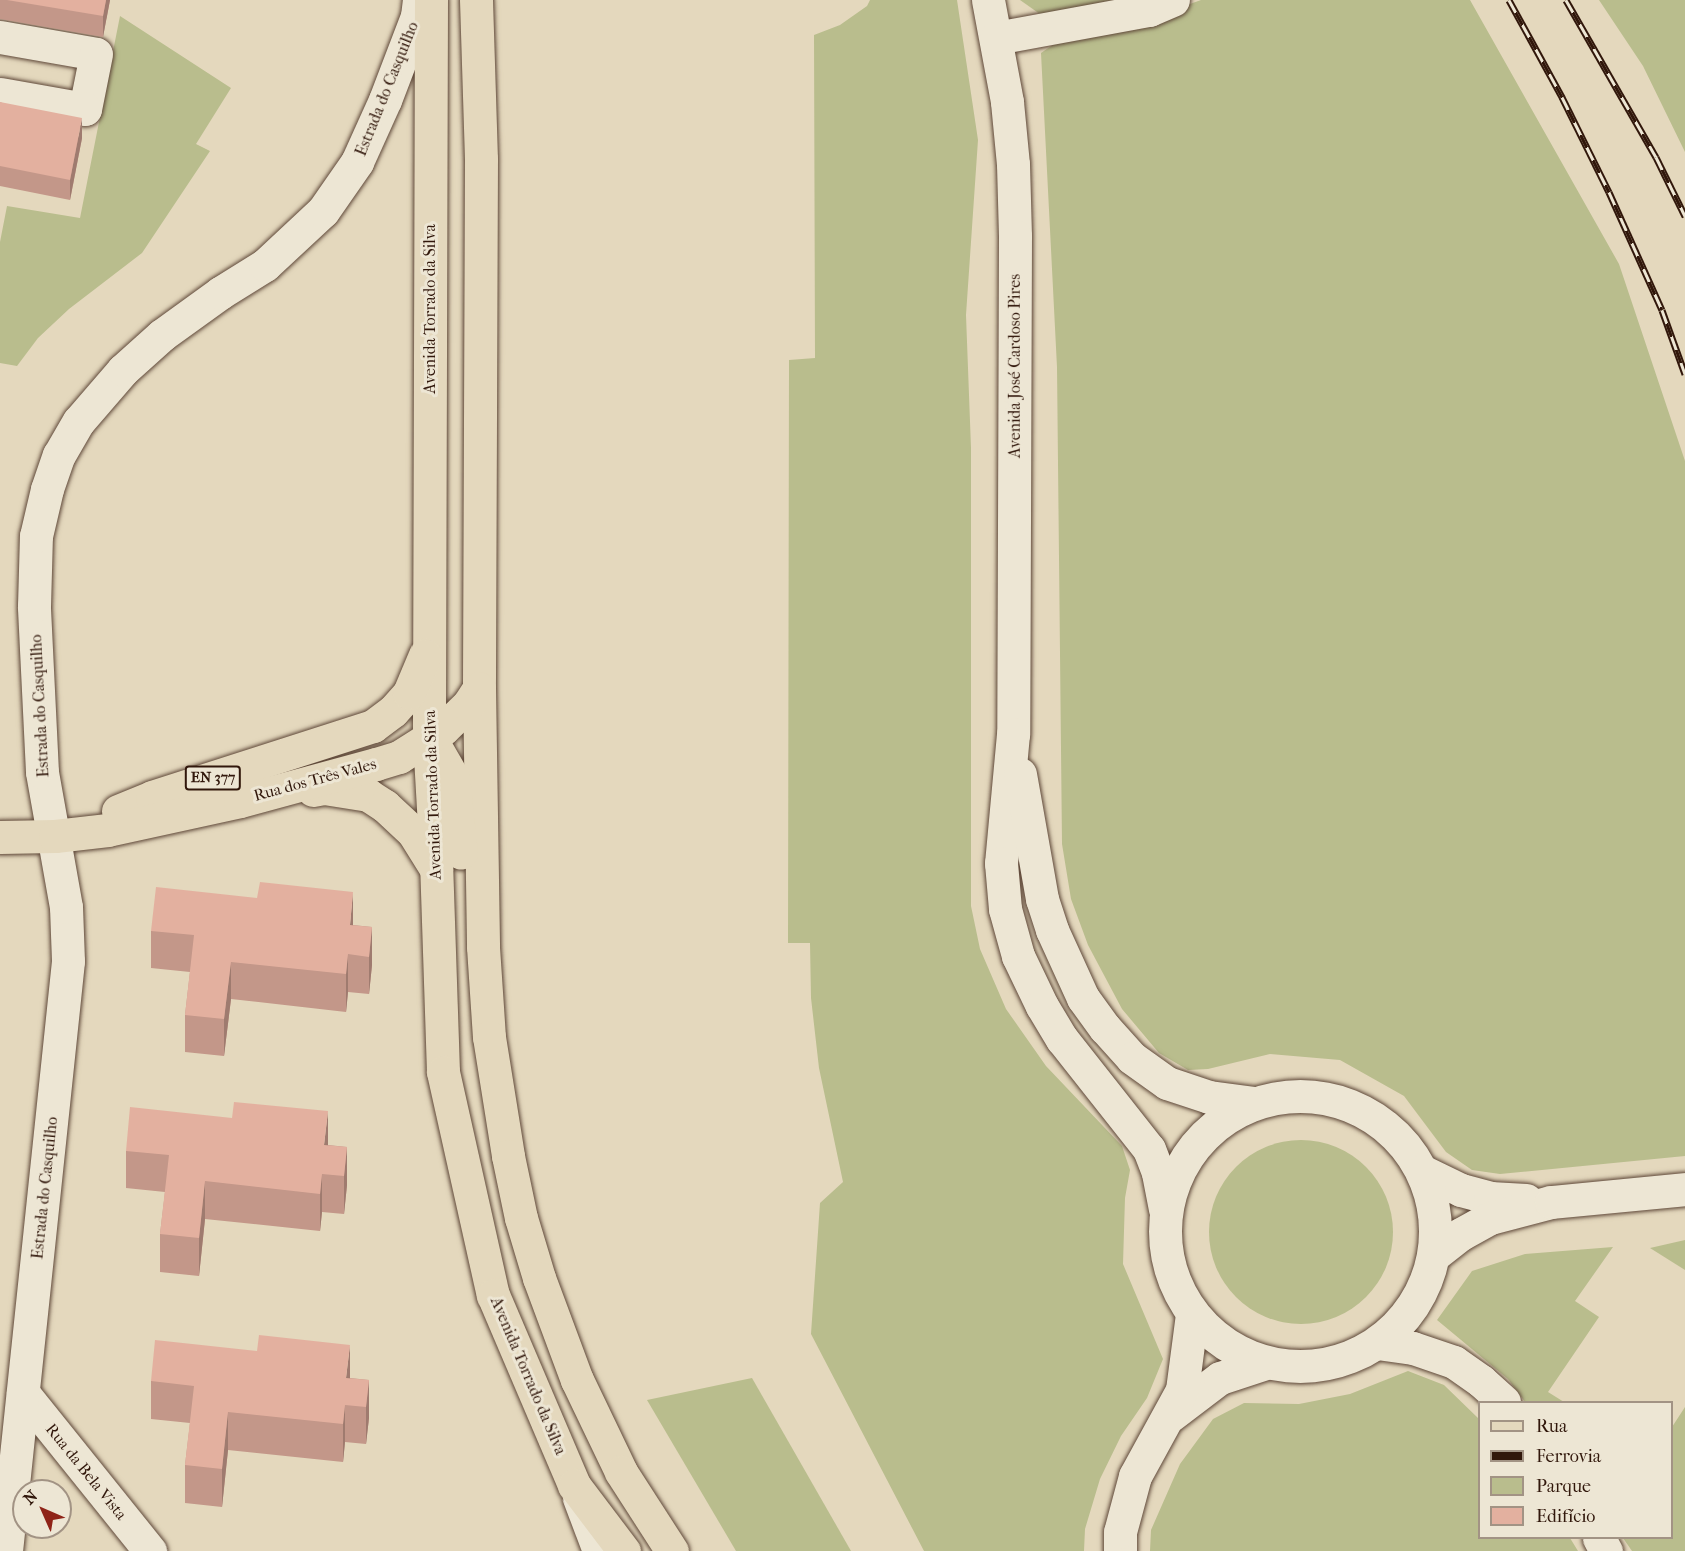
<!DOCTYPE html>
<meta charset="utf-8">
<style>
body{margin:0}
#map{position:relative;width:1685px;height:1551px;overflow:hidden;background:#e4d8bd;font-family:"IM FELL French Canon",serif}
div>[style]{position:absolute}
.green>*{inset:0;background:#b9bd8d}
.round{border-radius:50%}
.roads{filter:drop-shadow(0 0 2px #5e4738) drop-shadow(0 0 2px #5e4738)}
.minor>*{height:33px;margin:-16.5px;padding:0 16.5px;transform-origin:16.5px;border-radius:16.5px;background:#ede6d4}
.minor>.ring{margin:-16.5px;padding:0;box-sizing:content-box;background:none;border:33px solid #ede6d4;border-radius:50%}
.major>*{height:33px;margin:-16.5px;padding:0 16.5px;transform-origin:16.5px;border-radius:16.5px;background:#e4d8bd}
.rail>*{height:7px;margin-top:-3.5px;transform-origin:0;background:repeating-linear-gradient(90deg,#ede6d4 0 14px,#31170b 0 28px);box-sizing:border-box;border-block:2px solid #31170b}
.wall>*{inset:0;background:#c39789}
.shaded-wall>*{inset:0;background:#9f7b6f}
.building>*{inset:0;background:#e3b09f}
span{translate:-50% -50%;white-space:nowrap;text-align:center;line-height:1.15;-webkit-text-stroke:6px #ede6d4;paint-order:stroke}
.shield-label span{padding:2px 4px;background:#ede6d4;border:2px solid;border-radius:4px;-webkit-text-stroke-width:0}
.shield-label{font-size:15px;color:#31170b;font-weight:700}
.street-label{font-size:16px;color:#31170b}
.legend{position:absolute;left:1478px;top:1401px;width:195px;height:138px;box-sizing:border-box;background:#ede6d4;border:2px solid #a29384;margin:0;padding:8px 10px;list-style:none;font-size:18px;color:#31170b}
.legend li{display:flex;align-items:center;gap:12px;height:30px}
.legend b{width:30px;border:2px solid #a29384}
.north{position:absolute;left:12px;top:1479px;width:60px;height:60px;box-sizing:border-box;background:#ede6d4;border:2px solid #a29384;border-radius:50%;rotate:315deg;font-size:16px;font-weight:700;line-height:24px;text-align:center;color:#31170b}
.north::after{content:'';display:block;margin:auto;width:21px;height:27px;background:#8f2418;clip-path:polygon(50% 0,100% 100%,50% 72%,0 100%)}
</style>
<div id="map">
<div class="green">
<div style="clip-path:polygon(870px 0,957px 0,978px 140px,966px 315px,971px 448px,971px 906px,980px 949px,1006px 1009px,1046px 1066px,1122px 1146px,1130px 1170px,1125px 1198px,1123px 1264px,1163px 1359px,1147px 1398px,1121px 1436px,1100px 1479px,1085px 1529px,1084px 1551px,924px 1551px,811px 1334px,820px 1203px,843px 1182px,819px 1068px,811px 998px,810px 943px,788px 943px,789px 360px,815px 358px,814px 35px,840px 25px,867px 6px)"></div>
<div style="clip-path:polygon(1020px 0,1141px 0,1047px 19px)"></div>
<div style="clip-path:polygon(1201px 0,1470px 0,1619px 264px,1685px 461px,1685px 1156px,1500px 1174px,1472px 1170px,1446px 1152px,1404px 1096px,1340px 1060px,1270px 1054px,1208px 1069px,1188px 1070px,1159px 1053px,1122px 1009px,1088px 945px,1071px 899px,1062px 844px,1057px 367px,1041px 53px,1073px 31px,1132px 25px)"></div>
<div style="clip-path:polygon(1599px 0,1685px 0,1685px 152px,1643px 66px)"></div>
<div style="clip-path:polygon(120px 16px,231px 88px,196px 144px,210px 151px,142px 253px,69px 309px,38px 338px,17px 366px,0 363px,0 242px,7px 206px,80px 218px)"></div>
<div class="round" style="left:1209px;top:1140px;width:184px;height:184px"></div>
<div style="clip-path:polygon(1685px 1240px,1685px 1270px,1650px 1248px)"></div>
<div style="clip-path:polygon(1613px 1247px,1575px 1301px,1599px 1317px,1548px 1392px,1564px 1402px,1525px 1402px,1508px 1379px,1437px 1320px,1472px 1271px,1525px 1254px)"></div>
<div style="clip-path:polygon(1408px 1371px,1444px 1385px,1479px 1419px,1480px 1538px,1570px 1538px,1578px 1551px,1150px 1551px,1151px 1530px,1180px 1464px,1213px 1419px,1244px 1403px,1299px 1404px,1350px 1394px)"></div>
<div style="clip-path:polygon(752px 1378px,851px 1551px,736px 1551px,647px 1400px)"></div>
<div style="clip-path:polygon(1685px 1407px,1685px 1551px,1632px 1551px,1623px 1538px,1672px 1538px,1672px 1427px)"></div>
</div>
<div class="roads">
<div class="minor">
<div style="left:988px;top:0;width:104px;rotate:79.4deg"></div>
<div style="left:1007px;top:102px;width:62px;rotate:84.5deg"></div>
<div style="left:1013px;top:164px;width:72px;rotate:88.4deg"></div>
<div style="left:1015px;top:236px;width:498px;rotate:90.2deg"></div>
<div style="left:1013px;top:734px;width:130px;rotate:95.3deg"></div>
<div style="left:1001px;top:863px;width:46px;rotate:85deg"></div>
<div style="left:1005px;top:909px;width:49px;rotate:74.5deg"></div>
<div style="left:1018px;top:956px;width:55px;rotate:64.4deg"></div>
<div style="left:1042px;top:1006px;width:39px;rotate:59deg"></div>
<div style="left:1062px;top:1039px;width:140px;rotate:51.7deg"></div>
<div style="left:1149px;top:1149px;width:26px;rotate:69deg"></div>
<div style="left:1158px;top:1173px;width:37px;rotate:79deg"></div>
<div style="left:0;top:37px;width:97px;rotate:10deg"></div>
<div style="left:96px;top:54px;width:56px;rotate:101.3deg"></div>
<div style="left:85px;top:109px;width:86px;rotate:-170deg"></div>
<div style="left:996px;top:38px;width:156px;rotate:-10.4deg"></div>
<div style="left:1149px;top:10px;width:26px;rotate:-23deg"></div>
<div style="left:1020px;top:774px;width:127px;rotate:80deg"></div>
<div style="left:1042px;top:899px;width:33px;rotate:72deg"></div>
<div style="left:1052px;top:930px;width:75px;rotate:65.5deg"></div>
<div style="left:1083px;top:998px;width:37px;rotate:54deg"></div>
<div style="left:1105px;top:1028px;width:40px;rotate:48deg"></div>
<div style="left:1132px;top:1058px;width:43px;rotate:35.5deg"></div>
<div style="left:1167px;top:1083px;width:44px;rotate:18.4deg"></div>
<div style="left:1209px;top:1097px;width:44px;rotate:7.8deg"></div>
<div class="ring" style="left:1165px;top:1096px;width:237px;height:237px"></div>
<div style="left:1422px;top:1171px;width:43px;rotate:26deg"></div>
<div style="left:1461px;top:1190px;width:30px;rotate:15deg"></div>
<div style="left:1490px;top:1198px;width:36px;rotate:3deg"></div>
<div style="left:1434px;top:1255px;width:34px;rotate:-38deg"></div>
<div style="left:1461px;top:1234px;width:33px;rotate:-29deg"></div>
<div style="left:1490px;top:1218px;width:63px;rotate:-14.7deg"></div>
<div style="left:1551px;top:1202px;width:135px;rotate:-5.5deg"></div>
<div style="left:1377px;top:1343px;width:36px;rotate:8deg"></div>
<div style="left:1413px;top:1348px;width:43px;rotate:18.9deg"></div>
<div style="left:1454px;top:1362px;width:33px;rotate:35deg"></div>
<div style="left:1481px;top:1381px;width:31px;rotate:42deg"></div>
<div style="left:23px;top:1393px;width:203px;rotate:51.2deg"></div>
<div style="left:1171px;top:1415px;width:61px;rotate:-37.1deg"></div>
<div style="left:1220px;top:1378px;width:48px;rotate:-18.1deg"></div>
<div style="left:579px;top:1498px;width:57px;rotate:69.3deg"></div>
<div style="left:1599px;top:1538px;width:15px;rotate:62deg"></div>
<div style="left:6px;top:1551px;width:593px;rotate:-84deg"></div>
<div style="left:68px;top:961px;width:54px;rotate:-92.1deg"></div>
<div style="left:66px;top:907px;width:137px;rotate:-100.1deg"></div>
<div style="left:42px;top:772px;width:166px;rotate:-92.8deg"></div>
<div style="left:34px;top:606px;width:70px;rotate:-88.4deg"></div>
<div style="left:36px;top:536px;width:48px;rotate:-76.8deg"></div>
<div style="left:47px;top:489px;width:36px;rotate:-71deg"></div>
<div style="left:59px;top:455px;width:39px;rotate:-60deg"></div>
<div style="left:79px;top:421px;width:67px;rotate:-49.2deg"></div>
<div style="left:123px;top:370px;width:52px;rotate:-41.9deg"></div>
<div style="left:162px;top:335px;width:72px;rotate:-35.9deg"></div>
<div style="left:220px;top:293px;width:53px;rotate:-31.9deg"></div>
<div style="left:265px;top:265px;width:79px;rotate:-43deg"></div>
<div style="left:323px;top:211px;width:60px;rotate:-55.2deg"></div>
<div style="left:357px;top:162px;width:68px;rotate:-65.7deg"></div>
<div style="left:385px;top:100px;width:90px;rotate:-69.1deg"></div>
<div style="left:417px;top:16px;width:16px;rotate:-83deg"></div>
<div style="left:1120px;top:1551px;width:19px;rotate:-90deg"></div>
<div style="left:1120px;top:1532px;width:58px;rotate:-75deg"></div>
<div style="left:1135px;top:1476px;width:98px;rotate:-61.3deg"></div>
<div style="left:1182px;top:1390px;width:77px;rotate:-82.5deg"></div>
</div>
<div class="major">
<div style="left:431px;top:0;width:739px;rotate:90.16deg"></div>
<div style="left:429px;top:739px;width:122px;rotate:86.7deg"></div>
<div style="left:436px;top:861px;width:211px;rotate:88.1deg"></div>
<div style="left:443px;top:1072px;width:229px;rotate:77.4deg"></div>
<div style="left:493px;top:1295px;width:207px;rotate:66.9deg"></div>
<div style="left:574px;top:1485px;width:83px;rotate:52.9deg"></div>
<div style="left:476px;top:0;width:159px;rotate:88.2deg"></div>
<div style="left:481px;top:159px;width:529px;rotate:90.22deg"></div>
<div style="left:479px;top:688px;width:259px;rotate:89.1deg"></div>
<div style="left:483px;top:947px;width:90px;rotate:86.2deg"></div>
<div style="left:489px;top:1037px;width:121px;rotate:80.9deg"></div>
<div style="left:508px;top:1156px;width:63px;rotate:78.2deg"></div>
<div style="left:521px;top:1218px;width:63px;rotate:73.3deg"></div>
<div style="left:539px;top:1278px;width:109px;rotate:69.6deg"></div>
<div style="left:577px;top:1380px;width:102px;rotate:64.4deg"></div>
<div style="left:621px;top:1472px;width:94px;rotate:57.2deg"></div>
<div style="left:436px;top:748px;width:34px;rotate:60deg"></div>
<div style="left:453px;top:777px;width:76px;rotate:84deg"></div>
<div style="left:313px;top:790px;width:11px;rotate:-10deg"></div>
<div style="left:324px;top:788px;width:45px;rotate:9deg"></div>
<div style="left:368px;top:795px;width:20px;rotate:33deg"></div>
<div style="left:385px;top:806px;width:38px;rotate:43deg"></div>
<div style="left:413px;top:832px;width:44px;rotate:58.1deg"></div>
<div style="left:118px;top:811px;width:37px;rotate:-22deg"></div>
<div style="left:152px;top:797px;width:232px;rotate:-17.8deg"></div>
<div style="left:373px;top:726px;width:25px;rotate:-37deg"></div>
<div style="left:393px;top:711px;width:24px;rotate:-48deg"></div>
<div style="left:409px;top:693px;width:41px;rotate:-67.2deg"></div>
<div style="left:0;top:837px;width:55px;rotate:-1deg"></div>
<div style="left:55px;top:836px;width:53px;rotate:-6.5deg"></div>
<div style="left:108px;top:830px;width:135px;rotate:-12.4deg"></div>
<div style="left:240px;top:801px;width:141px;rotate:-15.2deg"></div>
<div style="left:376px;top:764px;width:24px;rotate:-17deg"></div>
<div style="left:399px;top:757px;width:52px;rotate:-32.5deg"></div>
<div style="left:443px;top:729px;width:35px;rotate:-44deg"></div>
<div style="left:468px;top:705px;width:20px;rotate:-57deg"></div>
</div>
</div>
<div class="rail">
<div style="left:1509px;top:0;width:111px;rotate:61.3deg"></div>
<div style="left:1562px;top:97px;width:106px;rotate:63.7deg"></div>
<div style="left:1609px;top:192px;width:129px;rotate:65.8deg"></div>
<div style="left:1662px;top:310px;width:68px;rotate:70.2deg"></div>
<div style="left:1566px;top:0;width:181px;rotate:60.2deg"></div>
<div style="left:1656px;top:157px;width:66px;rotate:63.8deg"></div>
</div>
<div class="wall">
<div style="clip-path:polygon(0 0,110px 0,103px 37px,0 19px)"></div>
<div style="clip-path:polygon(0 102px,82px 138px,70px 200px,0 186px)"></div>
<div style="clip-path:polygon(353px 925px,372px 927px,372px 965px,369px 994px,348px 992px,346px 1012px,231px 999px,224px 1056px,185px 1052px,185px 1015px,190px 972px,151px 968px,151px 931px)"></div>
<div style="clip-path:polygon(328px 1145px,347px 1147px,347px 1185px,344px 1214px,322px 1212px,320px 1231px,205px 1219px,199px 1276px,160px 1272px,160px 1234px,165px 1192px,126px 1188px,126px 1151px)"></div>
<div style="clip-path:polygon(350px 1378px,369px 1380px,369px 1418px,366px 1444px,345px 1442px,343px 1462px,228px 1450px,222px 1507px,185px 1503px,185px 1465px,190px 1423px,151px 1419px,151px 1381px)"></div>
</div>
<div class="shaded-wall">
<div style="clip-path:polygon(106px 0,110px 0,103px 37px,103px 16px)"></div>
<div style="clip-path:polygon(82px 118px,82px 138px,70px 200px,70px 180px)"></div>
<div style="clip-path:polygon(353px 892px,353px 929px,350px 925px)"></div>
<div style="clip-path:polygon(372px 927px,372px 965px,369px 994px,369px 957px)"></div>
<div style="clip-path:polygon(348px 954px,348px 992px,346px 1012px,346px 974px)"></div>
<div style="clip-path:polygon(231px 962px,231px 999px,224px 1056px,224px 1019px)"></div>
<div style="clip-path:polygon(328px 1111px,328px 1149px,324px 1145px)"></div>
<div style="clip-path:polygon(347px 1147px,347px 1185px,344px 1214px,344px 1176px)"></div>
<div style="clip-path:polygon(322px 1174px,322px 1212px,320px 1231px,320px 1194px)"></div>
<div style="clip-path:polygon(205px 1181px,205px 1219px,199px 1276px,199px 1238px)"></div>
<div style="clip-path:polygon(350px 1345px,350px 1382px,346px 1378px)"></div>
<div style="clip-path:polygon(369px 1380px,369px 1418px,366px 1444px,366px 1407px)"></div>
<div style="clip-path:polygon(345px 1405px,345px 1442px,343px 1462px,343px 1424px)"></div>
<div style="clip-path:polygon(228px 1412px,228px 1450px,222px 1507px,222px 1469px)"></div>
</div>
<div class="building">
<div style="clip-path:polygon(7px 0,106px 0,103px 16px)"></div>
<div style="clip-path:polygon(0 102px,82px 118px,70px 180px,0 166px)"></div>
<div style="clip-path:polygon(260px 882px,353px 892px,350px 925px,372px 927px,369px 957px,348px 954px,346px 974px,231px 962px,224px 1019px,185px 1015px,194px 935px,151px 931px,156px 887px,257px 898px)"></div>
<div style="clip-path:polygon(234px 1102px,328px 1111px,324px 1145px,347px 1147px,344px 1176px,322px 1174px,320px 1194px,205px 1181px,199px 1238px,160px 1234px,169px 1155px,126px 1151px,130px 1107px,232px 1118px)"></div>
<div style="clip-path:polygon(259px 1335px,350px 1345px,346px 1378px,369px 1380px,366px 1407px,345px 1405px,343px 1424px,228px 1412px,222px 1469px,185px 1465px,194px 1386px,151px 1381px,155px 1340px,257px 1351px)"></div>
</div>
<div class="shield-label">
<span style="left:213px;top:778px">EN 377</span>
</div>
<div class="street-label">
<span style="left:387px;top:89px;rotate:-68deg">Estrada do Casquilho</span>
<span style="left:430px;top:309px;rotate:-90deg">Avenida Torrado da Silva</span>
<span style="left:1015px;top:366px;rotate:-90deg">Avenida José Cardoso Pires</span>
<span style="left:40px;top:706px;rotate:-93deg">Estrada do Casquilho</span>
<span style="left:315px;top:780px;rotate:-15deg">Rua dos Três Vales</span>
<span style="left:433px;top:795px;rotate:-92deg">Avenida Torrado da Silva</span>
<span style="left:45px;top:1188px;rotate:-84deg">Estrada do Casquilho</span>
<span style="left:528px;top:1376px;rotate:67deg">Avenida Torrado da Silva</span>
<span style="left:86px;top:1472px;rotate:51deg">Rua da Bela Vista</span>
</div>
<ul class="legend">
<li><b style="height:8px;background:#e4d8bd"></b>Rua</li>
<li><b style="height:8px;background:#31170b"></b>Ferrovia</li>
<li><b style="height:16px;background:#b9bd8d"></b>Parque</li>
<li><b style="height:16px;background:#e3b09f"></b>Edifício</li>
</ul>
<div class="north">N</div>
</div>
